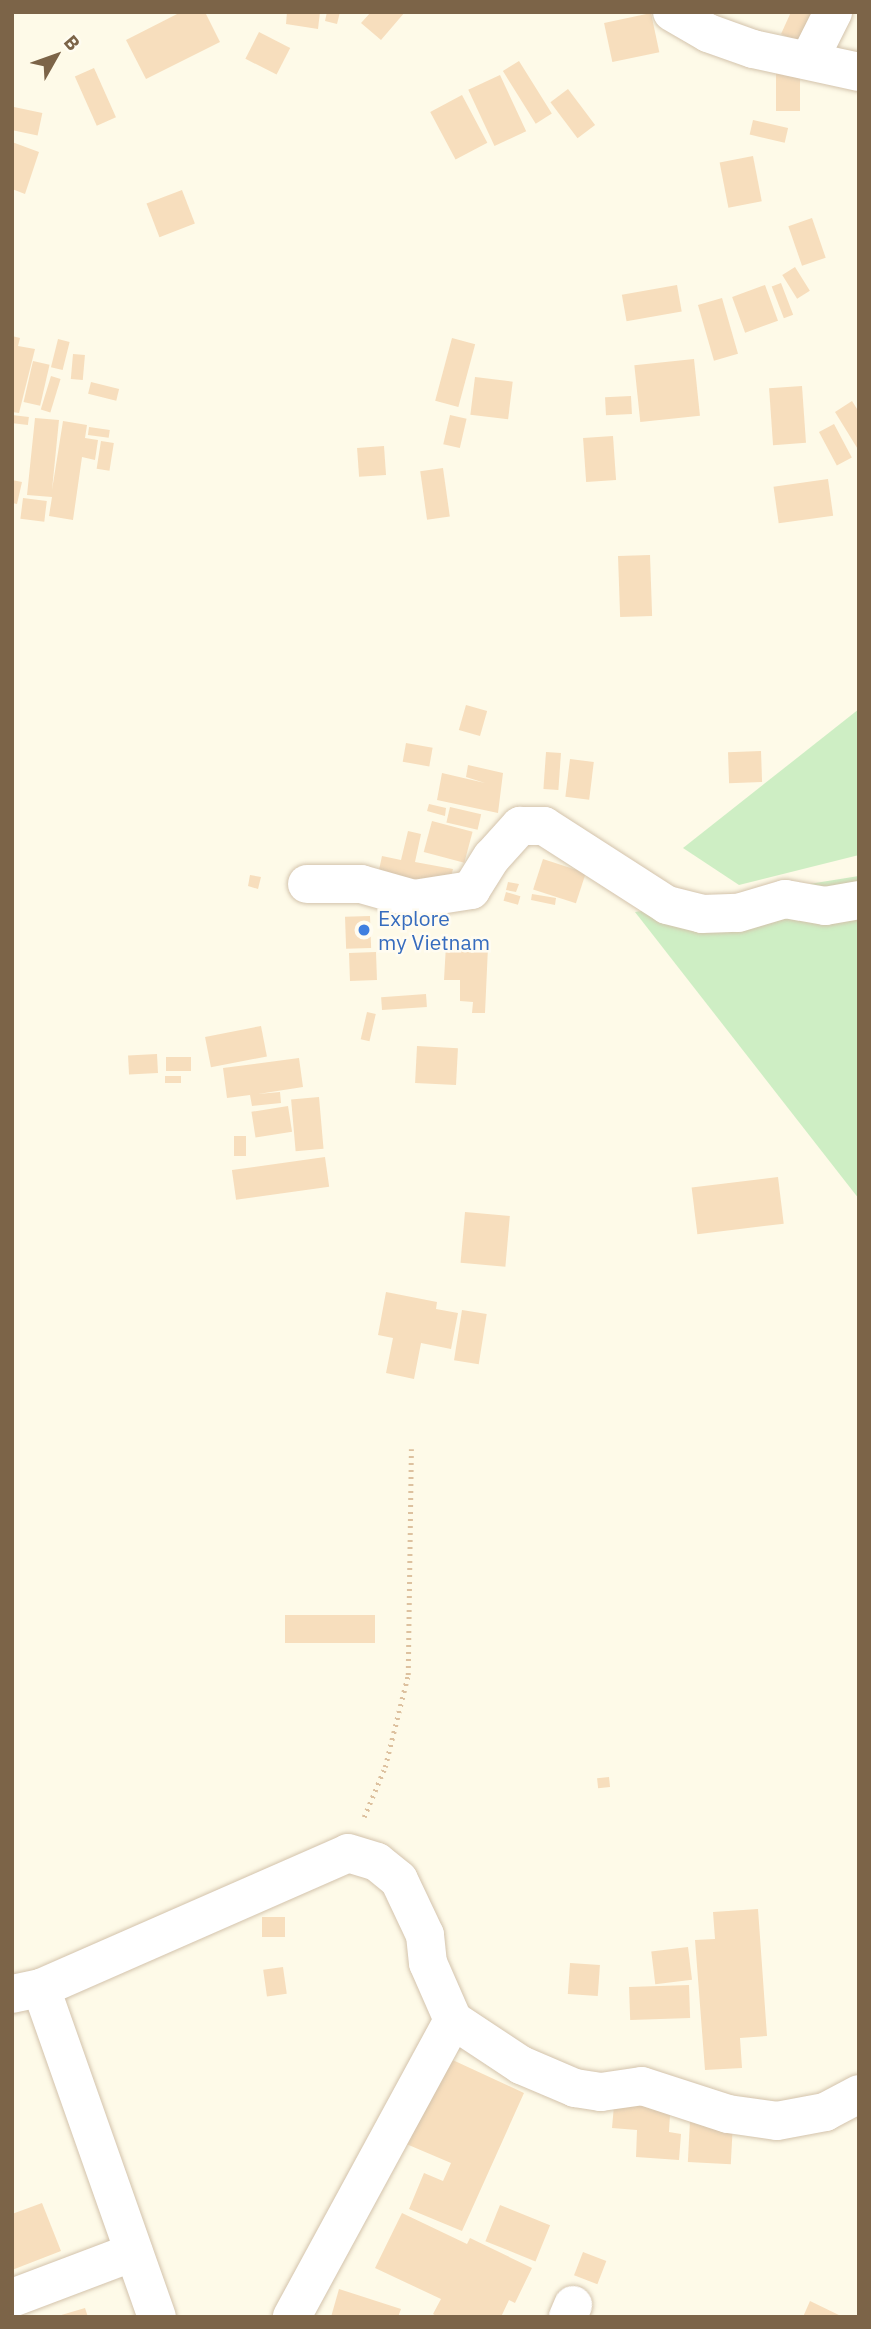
<!DOCTYPE html>
<style>
body{margin:0}
#map{position:relative;width:871px;height:2329px;overflow:hidden;background:#fefae8;font-family:"IBM Plex Sans",sans-serif}
div>[style]{position:absolute}
.green>*{inset:0;background:#ceeec4}
.building>*{inset:0;background:#f7debd;transform-origin:0 0}
.path>*{height:4.5px;margin-top:-2.25px;transform-origin:0;background:repeating-linear-gradient(90deg,#ddc19f 0 2px,transparent 0 7px)}
.roads{filter:drop-shadow(0 0 2px #d3c3ac) drop-shadow(0 0 2px #d3c3ac)}
.minor>*{height:38px;margin:-19px;padding:0 19px;transform-origin:19px;border-radius:19px;background:#fff}
.dots>*{width:19px;height:19px;translate:-50% -50%;box-sizing:border-box;border:4px solid #fffcf1;border-radius:50%}
span{translate:-50% -50%;white-space:nowrap;text-align:center;line-height:1.15;-webkit-text-stroke:5px #fffcf1;paint-order:stroke}
.shop-label{font-size:21px;color:#366cbe}
.left{translate:0 -50%;text-align:left}
.frame{position:absolute;inset:0;border:14px solid #7c6448;pointer-events:none}
.north{position:absolute;left:21px;top:21px;width:70px;height:70px;-webkit-text-stroke:5px #fffcf1;paint-order:stroke;rotate:50deg;font-size:19px;font-weight:700;line-height:28px;text-align:center;color:#7c6448}
.north::after{content:'';display:block;margin:auto;width:24px;height:32px;background:#7c6448;clip-path:polygon(50% 0,100% 100%,50% 72%,0 100%)}
</style>
<div id="map">
<div class="green">
<div style="clip-path:polygon(859px 709px,859px 855px,739px 885px,683px 848px)"></div>
<div style="clip-path:polygon(859px 876px,859px 1199px,635px 912px)"></div>
</div>
<div class="building">
<div style="clip-path:polygon(181px 12px,205px 12px,220px 42px,146px 79px,126px 40px)"></div>
<div style="clip-path:polygon(287px 12px,320px 12px,318px 29px,286px 24px)"></div>
<div style="clip-path:polygon(327px 12px,340px 12px,337px 24px,325px 21px)"></div>
<div style="clip-path:polygon(371px 12px,405px 12px,381px 40px,361px 23px)"></div>
<div style="clip-path:polygon(791px 12px,826px 12px,810px 47px,781px 34px)"></div>
<div style="left:651px;top:13px;width:40px;height:48px;rotate:78deg"></div>
<div style="left:259px;top:32px;width:35px;height:30px;rotate:27deg"></div>
<div style="left:776px;top:60px;width:24px;height:51px"></div>
<div style="left:519px;top:61px;width:62px;height:19px;rotate:58deg"></div>
<div style="left:94px;top:68px;width:54px;height:21px;rotate:66deg"></div>
<div style="left:500px;top:75px;width:62px;height:35px;rotate:65deg"></div>
<div style="left:568px;top:89px;width:45px;height:22px;rotate:53deg"></div>
<div style="left:462px;top:95px;width:54px;height:36px;rotate:62deg"></div>
<div style="left:14px;top:107px;width:29px;height:23px;rotate:12deg"></div>
<div style="left:753px;top:120px;width:36px;height:15px;rotate:13deg"></div>
<div style="clip-path:polygon(12px 142px,39px 152px,25px 194px,12px 189px)"></div>
<div style="left:753px;top:156px;width:46px;height:34px;rotate:79deg"></div>
<div style="left:182px;top:190px;width:36px;height:38px;rotate:69deg"></div>
<div style="left:812px;top:218px;width:42px;height:25px;rotate:71deg"></div>
<div style="left:795px;top:267px;width:28px;height:15px;rotate:58deg"></div>
<div style="left:781px;top:283px;width:34px;height:10px;rotate:69deg"></div>
<div style="left:677px;top:285px;width:27px;height:56px;rotate:80deg"></div>
<div style="left:765px;top:285px;width:38px;height:35px;rotate:70deg"></div>
<div style="left:722px;top:298px;width:58px;height:25px;rotate:74deg"></div>
<div style="clip-path:polygon(12px 336px,20px 338px,18px 346px,35px 349px,19px 413px,12px 412px)"></div>
<div style="left:452px;top:338px;width:24px;height:65px;rotate:15deg"></div>
<div style="left:58px;top:339px;width:12px;height:29px;rotate:14deg"></div>
<div style="left:73px;top:354px;width:12px;height:25px;rotate:5deg"></div>
<div style="left:694px;top:359px;width:57px;height:60px;rotate:84deg"></div>
<div style="left:33px;top:361px;width:17px;height:42px;rotate:13deg"></div>
<div style="left:51px;top:376px;width:10px;height:35px;rotate:17deg"></div>
<div style="left:475px;top:377px;width:38px;height:38px;rotate:7deg"></div>
<div style="left:91px;top:382px;width:29px;height:12px;rotate:14deg"></div>
<div style="left:802px;top:386px;width:57px;height:33px;rotate:86deg"></div>
<div style="left:631px;top:396px;width:18px;height:26px;rotate:87deg"></div>
<div style="clip-path:polygon(852px 401px,859px 412px,859px 451px,835px 412px)"></div>
<div style="left:12px;top:415px;width:17px;height:8px;rotate:7deg"></div>
<div style="left:450px;top:415px;width:17px;height:30px;rotate:13deg"></div>
<div style="clip-path:polygon(35px 418px,59px 420px,52px 490px,63px 421px,87px 425px,85px 438px,98px 440px,95px 460px,82px 457px,73px 520px,49px 516px,52px 497px,27px 495px)"></div>
<div style="left:834px;top:424px;width:38px;height:17px;rotate:62deg"></div>
<div style="left:89px;top:427px;width:21px;height:8px;rotate:8deg"></div>
<div style="left:613px;top:436px;width:44px;height:30px;rotate:86deg"></div>
<div style="left:101px;top:441px;width:13px;height:28px;rotate:9deg"></div>
<div style="left:384px;top:446px;width:29px;height:27px;rotate:86deg"></div>
<div style="left:443px;top:468px;width:49px;height:23px;rotate:82deg"></div>
<div style="left:828px;top:479px;width:37px;height:55px;rotate:82deg"></div>
<div style="clip-path:polygon(12px 480px,22px 482px,17px 504px,12px 503px)"></div>
<div style="left:23px;top:498px;width:24px;height:21px;rotate:7deg"></div>
<div style="left:650px;top:555px;width:61px;height:32px;rotate:88deg"></div>
<div style="left:466px;top:705px;width:22px;height:26px;rotate:16deg"></div>
<div style="left:406px;top:743px;width:27px;height:19px;rotate:10deg"></div>
<div style="left:761px;top:751px;width:31px;height:33px;rotate:88deg"></div>
<div style="left:546px;top:752px;width:15px;height:37px;rotate:4deg"></div>
<div style="left:570px;top:759px;width:24px;height:38px;rotate:7deg"></div>
<div style="clip-path:polygon(468px 765px,503px 773px,498px 813px,437px 800px,442px 773px,485px 783px,466px 777px)"></div>
<div style="clip-path:polygon(429px 804px,446px 808px,445px 816px,427px 811px)"></div>
<div style="left:450px;top:807px;width:32px;height:16px;rotate:13deg"></div>
<div style="left:432px;top:821px;width:42px;height:32px;rotate:15deg"></div>
<div style="clip-path:polygon(408px 831px,421px 834px,415px 862px,453px 869px,450px 881px,435px 893px,377px 879px,382px 856px,401px 860px)"></div>
<div style="left:543px;top:859px;width:45px;height:32px;rotate:18deg"></div>
<div style="clip-path:polygon(250px 875px,261px 877px,258px 889px,248px 886px)"></div>
<div style="clip-path:polygon(508px 882px,519px 884px,516px 892px,506px 890px)"></div>
<div style="left:506px;top:892px;width:15px;height:9px;rotate:16deg"></div>
<div style="clip-path:polygon(532px 894px,556px 898px,555px 905px,531px 900px)"></div>
<div style="left:370px;top:916px;width:32px;height:25px;rotate:88deg"></div>
<div style="clip-path:polygon(446px 945px,488px 947px,485px 1013px,472px 1013px,473px 1002px,460px 1001px,460px 980px,444px 980px)"></div>
<div style="left:376px;top:952px;width:28px;height:27px;rotate:88deg"></div>
<div style="left:426px;top:994px;width:13px;height:45px;rotate:86deg"></div>
<div style="left:367px;top:1012px;width:9px;height:28px;rotate:13deg"></div>
<div style="left:261px;top:1026px;width:31px;height:57px;rotate:79deg"></div>
<div style="left:417px;top:1046px;width:41px;height:37px;rotate:3deg"></div>
<div style="left:157px;top:1054px;width:19px;height:29px;rotate:87deg"></div>
<div style="left:166px;top:1057px;width:25px;height:14px"></div>
<div style="clip-path:polygon(299px 1058px,303px 1087px,258px 1094px,280px 1092px,281px 1103px,252px 1106px,250px 1095px,227px 1098px,223px 1068px)"></div>
<div style="left:165px;top:1076px;width:16px;height:7px"></div>
<div style="left:319px;top:1097px;width:52px;height:28px;rotate:85deg"></div>
<div style="left:288px;top:1106px;width:26px;height:37px;rotate:81deg"></div>
<div style="left:234px;top:1136px;width:12px;height:20px"></div>
<div style="left:325px;top:1157px;width:30px;height:94px;rotate:82deg"></div>
<div style="left:778px;top:1177px;width:47px;height:87px;rotate:83deg"></div>
<div style="left:465px;top:1212px;width:45px;height:51px;rotate:5deg"></div>
<div style="clip-path:polygon(386px 1292px,437px 1302px,436px 1309px,458px 1313px,451px 1349px,421px 1343px,414px 1379px,386px 1373px,393px 1338px,378px 1335px)"></div>
<div style="left:462px;top:1310px;width:25px;height:51px;rotate:9deg"></div>
<div style="left:285px;top:1615px;width:90px;height:28px"></div>
<div style="left:609px;top:1777px;width:10px;height:12px;rotate:84deg"></div>
<div style="clip-path:polygon(758px 1909px,767px 2036px,740px 2038px,742px 2068px,705px 2070px,695px 1940px,715px 1939px,713px 1912px)"></div>
<div style="left:285px;top:1917px;width:20px;height:23px;rotate:90deg"></div>
<div style="left:688px;top:1947px;width:33px;height:37px;rotate:83deg"></div>
<div style="left:570px;top:1963px;width:30px;height:31px;rotate:4deg"></div>
<div style="left:283px;top:1967px;width:27px;height:20px;rotate:82deg"></div>
<div style="left:689px;top:1985px;width:33px;height:60px;rotate:88deg"></div>
<div style="clip-path:polygon(444px 2056px,524px 2093px,462px 2231px,409px 2209px,424px 2173px,443px 2181px,451px 2163px,404px 2143px)"></div>
<div style="clip-path:polygon(615px 2094px,671px 2098px,669px 2132px,681px 2134px,679px 2160px,636px 2157px,637px 2130px,612px 2128px)"></div>
<div style="left:690px;top:2121px;width:43px;height:41px;rotate:3deg"></div>
<div style="clip-path:polygon(42px 2203px,61px 2251px,12px 2270px,12px 2214px)"></div>
<div style="left:500px;top:2205px;width:54px;height:39px;rotate:22deg"></div>
<div style="clip-path:polygon(402px 2213px,467px 2244px,470px 2238px,532px 2268px,515px 2303px,509px 2300px,501px 2317px,438px 2317px,433px 2314px,441px 2299px,375px 2268px)"></div>
<div style="left:583px;top:2252px;width:25px;height:25px;rotate:21deg"></div>
<div style="clip-path:polygon(339px 2289px,401px 2309px,398px 2317px,331px 2317px)"></div>
<div style="clip-path:polygon(810px 2301px,843px 2317px,803px 2317px)"></div>
<div style="clip-path:polygon(85px 2308px,88px 2317px,58px 2317px,58px 2316px)"></div>
</div>
<div class="path">
<div style="left:364px;top:1817px;width:54px;rotate:-67.2deg"></div>
<div style="left:385px;top:1767px;width:95px;rotate:-76deg"></div>
<div style="left:408px;top:1675px;width:226px;rotate:-89.2deg"></div>
</div>
<div class="roads">
<div class="minor">
<div style="left:672px;top:12px;width:42px;rotate:30.3deg"></div>
<div style="left:708px;top:33px;width:48px;rotate:19.6deg"></div>
<div style="left:753px;top:49px;width:108px;rotate:12.2deg"></div>
<div style="left:809px;top:60px;width:54px;rotate:-63.4deg"></div>
<div style="left:307px;top:884px;width:54px"></div>
<div style="left:361px;top:884px;width:55px;rotate:15.8deg"></div>
<div style="left:414px;top:899px;width:58px;rotate:-9deg"></div>
<div style="left:471px;top:890px;width:39px;rotate:-58deg"></div>
<div style="left:492px;top:857px;width:42px;rotate:-47.9deg"></div>
<div style="left:520px;top:826px;width:24px"></div>
<div style="left:544px;top:826px;width:146px;rotate:32.7deg"></div>
<div style="left:667px;top:905px;width:36px;rotate:14deg"></div>
<div style="left:702px;top:914px;width:36px;rotate:-2deg"></div>
<div style="left:738px;top:913px;width:49px;rotate:-16.6deg"></div>
<div style="left:785px;top:899px;width:41px;rotate:9.9deg"></div>
<div style="left:825px;top:906px;width:35px;rotate:-10deg"></div>
<div style="left:41px;top:1988px;width:349px;rotate:70.6deg"></div>
<div style="left:12px;top:1994px;width:30px;rotate:-12deg"></div>
<div style="left:41px;top:1988px;width:335px;rotate:-23.7deg"></div>
<div style="left:348px;top:1853px;width:30px;rotate:17deg"></div>
<div style="left:377px;top:1862px;width:28px;rotate:39deg"></div>
<div style="left:399px;top:1880px;width:61px;rotate:64.7deg"></div>
<div style="left:425px;top:1935px;width:28px;rotate:84deg"></div>
<div style="left:428px;top:1963px;width:62px;rotate:66.3deg"></div>
<div style="left:453px;top:2020px;width:338px;rotate:118.5deg"></div>
<div style="left:453px;top:2020px;width:82px;rotate:33.5deg"></div>
<div style="left:521px;top:2065px;width:59px;rotate:23.1deg"></div>
<div style="left:575px;top:2088px;width:26px;rotate:9deg"></div>
<div style="left:601px;top:2092px;width:41px;rotate:-8.3deg"></div>
<div style="left:642px;top:2086px;width:90px;rotate:18deg"></div>
<div style="left:728px;top:2114px;width:49px;rotate:8.1deg"></div>
<div style="left:777px;top:2121px;width:49px;rotate:-10.6deg"></div>
<div style="left:825px;top:2112px;width:38px;rotate:-28deg"></div>
<div style="left:12px;top:2298px;width:130px;rotate:-20.7deg"></div>
<div style="left:568px;top:2317px;width:13px;rotate:-67deg"></div>
</div>
</div>
<div class="dots">
<div style="left:364px;top:930px;background:#3f7fe0"></div>
</div>
<div class="shop-label">
<span class="left" style="left:378px;top:930px">Explore<br>my Vietnam</span>
</div>
<div class="frame"></div>
<div class="north">B</div>
</div>
